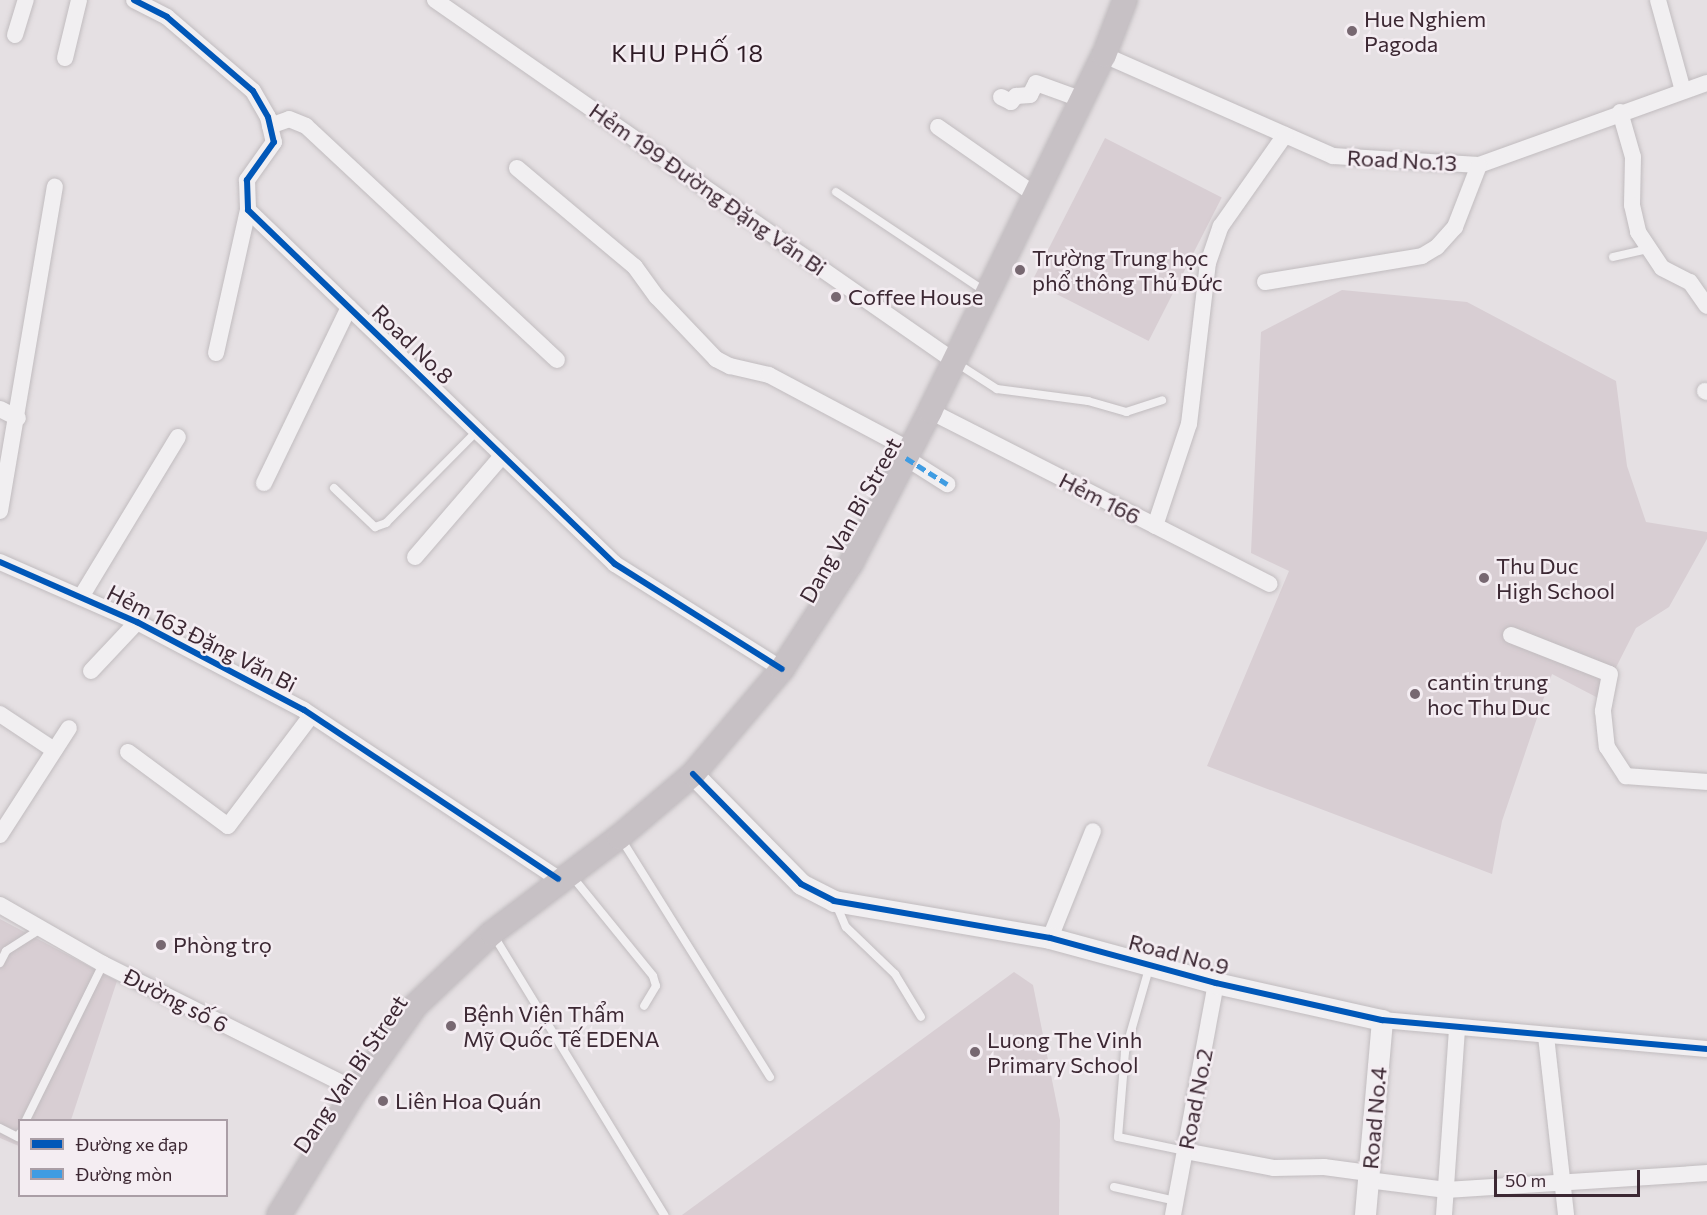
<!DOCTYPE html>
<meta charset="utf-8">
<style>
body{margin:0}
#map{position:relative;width:1707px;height:1215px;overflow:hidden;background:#e5e0e3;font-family:Commissioner,sans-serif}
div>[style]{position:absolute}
.built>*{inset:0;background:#d8ced3;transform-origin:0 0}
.roads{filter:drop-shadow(0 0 2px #c1bcbf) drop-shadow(0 0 2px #c1bcbf)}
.service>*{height:8px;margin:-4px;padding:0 4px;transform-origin:4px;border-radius:4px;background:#f1eff1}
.minor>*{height:16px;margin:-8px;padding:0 8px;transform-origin:8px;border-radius:8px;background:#f1eff1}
.tertiary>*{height:21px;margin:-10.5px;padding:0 10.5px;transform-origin:10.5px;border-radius:10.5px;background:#f1eff1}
.secondary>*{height:24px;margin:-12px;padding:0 12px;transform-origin:12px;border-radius:12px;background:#c7c1c5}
.quiet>*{height:4.5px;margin-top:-2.25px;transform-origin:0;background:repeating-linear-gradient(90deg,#3f9ce2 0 9px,transparent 0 13.5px)}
.cycleway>*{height:6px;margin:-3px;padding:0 3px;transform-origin:3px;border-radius:3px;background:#0057b8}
.dots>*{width:16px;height:16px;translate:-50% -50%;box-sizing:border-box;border:3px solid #f4edf2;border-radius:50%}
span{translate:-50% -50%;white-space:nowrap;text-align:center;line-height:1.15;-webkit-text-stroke:5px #f4edf2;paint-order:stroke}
.poi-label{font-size:22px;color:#3c2833}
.left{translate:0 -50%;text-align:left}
.street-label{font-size:22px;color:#3c2833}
.neighbourhood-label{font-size:24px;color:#2d1a24;letter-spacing:1.5px}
.legend{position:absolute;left:18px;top:1119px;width:210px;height:78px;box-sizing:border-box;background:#f4edf2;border:2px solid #aa9ea6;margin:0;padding:8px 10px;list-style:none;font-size:18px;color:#3c2833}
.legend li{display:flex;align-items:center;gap:12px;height:30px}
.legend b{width:30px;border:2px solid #aa9ea6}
.scale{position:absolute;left:1494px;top:1170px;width:146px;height:27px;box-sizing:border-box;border:3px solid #3c2833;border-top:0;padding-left:8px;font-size:18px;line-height:21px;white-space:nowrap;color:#3c2833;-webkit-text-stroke:4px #f4edf2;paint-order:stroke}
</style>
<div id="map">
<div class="built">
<div style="left:1105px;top:138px;width:131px;height:161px;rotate:27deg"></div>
<div style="clip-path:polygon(1342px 290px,1467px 302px,1616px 381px,1627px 466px,1646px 522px,1707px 532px,1707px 539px,1669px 607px,1636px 628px,1600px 699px,1552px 674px,1502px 821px,1492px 874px,1207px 766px,1289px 571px,1251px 553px,1261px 332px)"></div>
<div style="clip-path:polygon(0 919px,117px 981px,71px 1120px,20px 1120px,19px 1146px,0 1138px)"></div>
<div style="clip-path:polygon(1014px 972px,1033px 985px,1060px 1120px,1059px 1215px,682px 1215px)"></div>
</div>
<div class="roads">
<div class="service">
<div style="left:836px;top:192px;width:180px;rotate:33.7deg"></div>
<div style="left:1613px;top:257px;width:37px;rotate:-13deg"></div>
<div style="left:955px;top:362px;width:50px;rotate:32.7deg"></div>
<div style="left:997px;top:389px;width:92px;rotate:7.5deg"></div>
<div style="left:1088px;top:401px;width:40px;rotate:16deg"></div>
<div style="left:1126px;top:412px;width:38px;rotate:-18deg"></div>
<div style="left:334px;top:488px;width:57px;rotate:43.6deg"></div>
<div style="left:375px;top:527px;width:12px;rotate:-20deg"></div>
<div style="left:386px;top:523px;width:129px;rotate:-45.3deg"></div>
<div style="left:620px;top:837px;width:283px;rotate:58deg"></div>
<div style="left:571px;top:875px;width:130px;rotate:50.9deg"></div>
<div style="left:653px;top:976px;width:10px;rotate:73deg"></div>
<div style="left:656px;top:986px;width:23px;rotate:121deg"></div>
<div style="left:836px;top:904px;width:25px;rotate:67deg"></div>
<div style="left:846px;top:927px;width:68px;rotate:43.8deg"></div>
<div style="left:895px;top:974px;width:50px;rotate:58.8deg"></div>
<div style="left:494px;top:936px;width:327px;rotate:58.6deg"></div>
<div style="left:0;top:963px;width:13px;rotate:-63deg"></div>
<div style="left:6px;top:951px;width:43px;rotate:-32.6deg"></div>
<div style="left:1150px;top:965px;width:91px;rotate:106deg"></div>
<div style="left:1125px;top:1052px;width:85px;rotate:94.7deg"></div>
<div style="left:1118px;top:1137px;width:68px;rotate:11.8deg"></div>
<div style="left:26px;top:1120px;width:174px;rotate:-63.7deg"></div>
<div style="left:0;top:1128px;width:20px;rotate:27deg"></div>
<div style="left:18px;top:1137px;width:4px;rotate:-63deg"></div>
<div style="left:1114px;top:1187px;width:64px;rotate:12.7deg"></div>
</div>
<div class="minor">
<div style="left:134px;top:0;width:37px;rotate:27deg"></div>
<div style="left:167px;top:17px;width:113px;rotate:40.7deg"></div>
<div style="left:253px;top:91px;width:30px;rotate:60deg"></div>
<div style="left:268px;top:117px;width:26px;rotate:77deg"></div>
<div style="left:274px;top:142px;width:47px;rotate:125.4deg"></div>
<div style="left:247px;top:180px;width:30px;rotate:88deg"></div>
<div style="left:248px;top:210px;width:510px;rotate:43.97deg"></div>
<div style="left:615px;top:564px;width:197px;rotate:32.2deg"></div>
<div style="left:435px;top:0;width:632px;rotate:34.82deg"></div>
<div style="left:1658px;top:0;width:94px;rotate:74.6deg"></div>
<div style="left:15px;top:35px;width:37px;rotate:-73deg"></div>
<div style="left:1104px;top:55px;width:250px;rotate:23.8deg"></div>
<div style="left:1333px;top:156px;width:146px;rotate:3.5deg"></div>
<div style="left:1479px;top:165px;width:242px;rotate:-19.8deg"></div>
<div style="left:65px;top:58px;width:60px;rotate:-76.4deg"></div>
<div style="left:1001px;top:97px;width:11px;rotate:27deg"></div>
<div style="left:1011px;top:102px;width:8px;rotate:-50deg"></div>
<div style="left:1016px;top:96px;width:14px;rotate:-4deg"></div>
<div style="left:1030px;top:95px;width:13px;rotate:-63deg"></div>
<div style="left:1036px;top:83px;width:47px;rotate:20deg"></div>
<div style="left:1620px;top:112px;width:47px;rotate:73.9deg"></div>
<div style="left:1633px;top:157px;width:48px;rotate:91.2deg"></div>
<div style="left:1632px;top:205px;width:28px;rotate:77deg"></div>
<div style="left:1638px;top:232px;width:43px;rotate:56.3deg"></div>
<div style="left:1662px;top:268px;width:31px;rotate:27deg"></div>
<div style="left:1690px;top:282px;width:29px;rotate:55deg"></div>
<div style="left:270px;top:126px;width:20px;rotate:-20deg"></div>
<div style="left:289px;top:119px;width:18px;rotate:22deg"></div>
<div style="left:306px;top:126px;width:343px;rotate:43deg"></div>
<div style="left:938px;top:127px;width:117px;rotate:34.9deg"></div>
<div style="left:517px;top:168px;width:154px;rotate:40deg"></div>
<div style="left:635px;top:267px;width:37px;rotate:54deg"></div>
<div style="left:657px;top:297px;width:86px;rotate:46.4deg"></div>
<div style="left:716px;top:359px;width:16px;rotate:27deg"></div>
<div style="left:730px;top:366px;width:40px;rotate:13deg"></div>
<div style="left:769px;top:375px;width:160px;rotate:28deg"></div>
<div style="left:1265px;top:282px;width:159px;rotate:-9.4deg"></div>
<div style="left:1422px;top:256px;width:17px;rotate:-31deg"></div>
<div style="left:1437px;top:247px;width:27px;rotate:-48deg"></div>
<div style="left:1455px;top:227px;width:66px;rotate:-68.8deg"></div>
<div style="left:216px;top:353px;width:147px;rotate:-77.4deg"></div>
<div style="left:1705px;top:391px;width:2px;rotate:27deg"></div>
<div style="left:0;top:409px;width:20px;rotate:27deg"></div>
<div style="left:930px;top:411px;width:381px;rotate:27deg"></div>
<div style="left:906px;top:458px;width:49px;rotate:32.4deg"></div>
<div style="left:264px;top:483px;width:195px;rotate:-64.2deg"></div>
<div style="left:0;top:511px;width:329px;rotate:-80.4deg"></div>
<div style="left:1155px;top:526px;width:108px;rotate:-71.6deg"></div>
<div style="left:1189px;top:424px;width:162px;rotate:-83.3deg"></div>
<div style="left:1208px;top:263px;width:39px;rotate:-71deg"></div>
<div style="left:1221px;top:226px;width:111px;rotate:-54.9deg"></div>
<div style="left:415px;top:557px;width:133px;rotate:-49.3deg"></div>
<div style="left:0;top:562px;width:150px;rotate:23.7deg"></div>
<div style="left:137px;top:622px;width:189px;rotate:27.8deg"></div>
<div style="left:304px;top:710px;width:305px;rotate:33.6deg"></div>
<div style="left:81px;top:597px;width:187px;rotate:-58.8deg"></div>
<div style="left:1511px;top:635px;width:106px;rotate:21.5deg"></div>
<div style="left:1610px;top:674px;width:38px;rotate:101deg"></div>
<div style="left:1603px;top:711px;width:36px;rotate:84deg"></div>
<div style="left:1607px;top:747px;width:35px;rotate:57deg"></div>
<div style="left:1626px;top:776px;width:81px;rotate:4.2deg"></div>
<div style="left:91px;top:671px;width:67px;rotate:-46.8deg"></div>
<div style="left:0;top:714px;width:65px;rotate:33.7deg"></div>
<div style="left:128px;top:752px;width:124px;rotate:36.5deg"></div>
<div style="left:228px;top:826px;width:136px;rotate:-53deg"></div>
<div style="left:0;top:835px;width:127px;rotate:-57.2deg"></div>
<div style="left:0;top:905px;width:119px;rotate:29.8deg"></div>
<div style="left:103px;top:964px;width:283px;rotate:26.5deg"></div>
<div style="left:1050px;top:938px;width:115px;rotate:-68.1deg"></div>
<div style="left:1382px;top:1020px;width:326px;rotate:5.1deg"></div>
<div style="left:1546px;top:1036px;width:180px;rotate:83.6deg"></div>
<div style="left:1185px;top:1151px;width:91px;rotate:10.8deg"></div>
<div style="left:1274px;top:1168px;width:50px;rotate:-1.1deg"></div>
<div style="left:1324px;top:1167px;width:45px;rotate:7.6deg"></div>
<div style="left:1368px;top:1180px;width:79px;rotate:7.3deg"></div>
<div style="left:1446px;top:1190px;width:262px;rotate:-3.7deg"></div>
<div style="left:1173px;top:1215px;width:236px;rotate:-79.5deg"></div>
<div style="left:1444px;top:1215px;width:187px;rotate:-86deg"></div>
</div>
<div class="tertiary">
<div style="left:693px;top:774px;width:154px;rotate:45.5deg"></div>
<div style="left:801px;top:884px;width:37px;rotate:27deg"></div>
<div style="left:834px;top:901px;width:219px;rotate:9.7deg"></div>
<div style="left:1050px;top:938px;width:172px;rotate:15.2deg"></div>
<div style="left:1216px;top:983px;width:170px;rotate:12.6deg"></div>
<div style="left:1382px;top:1020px;width:196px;rotate:95deg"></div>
</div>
<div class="secondary">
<div style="left:279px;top:1215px;width:147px;rotate:-58.4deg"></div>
<div style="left:356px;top:1090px;width:103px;rotate:-54.9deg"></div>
<div style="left:415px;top:1006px;width:106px;rotate:-43.5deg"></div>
<div style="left:492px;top:933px;width:159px;rotate:-37.1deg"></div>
<div style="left:619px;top:837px;width:97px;rotate:-40.4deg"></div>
<div style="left:693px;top:774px;width:138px;rotate:-49.7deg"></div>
<div style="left:782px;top:669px;width:126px;rotate:-56.9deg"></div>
<div style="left:851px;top:563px;width:171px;rotate:-62.5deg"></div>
<div style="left:930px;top:411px;width:396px;rotate:-64deg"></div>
<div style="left:1104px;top:55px;width:59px;rotate:-69.1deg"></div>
</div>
</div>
<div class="quiet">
<div style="left:906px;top:458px;width:49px;rotate:32.4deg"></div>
</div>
<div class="cycleway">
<div style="left:134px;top:0;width:37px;rotate:27deg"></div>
<div style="left:167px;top:17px;width:113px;rotate:40.7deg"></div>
<div style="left:253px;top:91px;width:30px;rotate:60deg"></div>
<div style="left:268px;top:117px;width:26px;rotate:77deg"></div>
<div style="left:274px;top:142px;width:47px;rotate:125.4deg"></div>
<div style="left:247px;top:180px;width:30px;rotate:88deg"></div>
<div style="left:248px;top:210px;width:510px;rotate:43.97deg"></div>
<div style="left:615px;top:564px;width:197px;rotate:32.2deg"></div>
<div style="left:0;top:562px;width:150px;rotate:23.7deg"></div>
<div style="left:137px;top:622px;width:189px;rotate:27.8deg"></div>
<div style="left:304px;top:710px;width:305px;rotate:33.6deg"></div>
<div style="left:693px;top:774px;width:154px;rotate:45.5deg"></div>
<div style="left:801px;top:884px;width:37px;rotate:27deg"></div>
<div style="left:834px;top:901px;width:219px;rotate:9.7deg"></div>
<div style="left:1050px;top:938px;width:172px;rotate:15.2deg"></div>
<div style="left:1216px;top:983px;width:170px;rotate:12.6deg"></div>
<div style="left:1382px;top:1020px;width:326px;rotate:5.1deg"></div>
</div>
<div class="dots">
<div style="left:1352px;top:31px;background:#776871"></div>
<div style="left:1020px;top:270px;background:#776871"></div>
<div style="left:836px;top:297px;background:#776871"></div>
<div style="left:1484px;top:578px;background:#776871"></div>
<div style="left:1415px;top:694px;background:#776871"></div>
<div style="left:161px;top:945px;background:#776871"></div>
<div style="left:451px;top:1026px;background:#776871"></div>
<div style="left:975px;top:1052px;background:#776871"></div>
<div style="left:383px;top:1101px;background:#776871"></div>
</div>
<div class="poi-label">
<span class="left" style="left:1364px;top:31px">Hue Nghiem<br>Pagoda</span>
<span class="left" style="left:1032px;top:270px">Trường Trung học<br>phổ thông Thủ Đức</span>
<span class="left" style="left:848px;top:297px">Coffee House</span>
<span class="left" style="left:1496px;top:578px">Thu Duc<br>High School</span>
<span class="left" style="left:1427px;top:694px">cantin trung<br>hoc Thu Duc</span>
<span class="left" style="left:173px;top:945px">Phòng trọ</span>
<span class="left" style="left:463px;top:1026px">Bệnh Viện Thẩm<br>Mỹ Quốc Tế EDENA</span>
<span class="left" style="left:987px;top:1052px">Luong The Vinh<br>Primary School</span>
<span class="left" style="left:395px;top:1101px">Liên Hoa Quán</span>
</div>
<div class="street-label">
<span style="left:1402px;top:160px;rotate:3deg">Road No.13</span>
<span style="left:708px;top:189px;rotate:35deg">Hẻm 199 Đường Đặng Văn Bi</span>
<span style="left:413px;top:344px;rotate:44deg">Road No.8</span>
<span style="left:1100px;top:498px;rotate:27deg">Hẻm 166</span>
<span style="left:850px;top:520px;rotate:-61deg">Dang Van Bi Street</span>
<span style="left:202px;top:638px;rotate:27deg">Hẻm 163 Đặng Văn Bi</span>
<span style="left:1179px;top:954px;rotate:15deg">Road No.9</span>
<span style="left:176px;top:1000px;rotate:27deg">Đường số 6</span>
<span style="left:350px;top:1074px;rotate:-56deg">Dang Van Bi Street</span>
<span style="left:1195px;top:1099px;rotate:-79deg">Road No.2</span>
<span style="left:1374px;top:1118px;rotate:-85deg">Road No.4</span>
</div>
<div class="neighbourhood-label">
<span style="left:688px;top:53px">KHU PHỐ 18</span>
</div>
<ul class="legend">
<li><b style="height:8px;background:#0057b8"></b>Đường xe đạp</li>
<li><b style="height:8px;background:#3f9ce2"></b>Đường mòn</li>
</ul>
<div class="scale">50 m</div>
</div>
